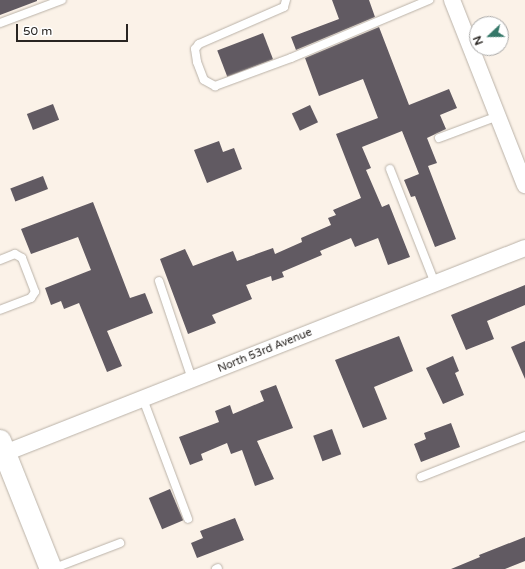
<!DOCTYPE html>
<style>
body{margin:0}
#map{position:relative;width:525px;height:569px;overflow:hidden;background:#fbf2e8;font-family:"Varela Round",sans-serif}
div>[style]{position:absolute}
.building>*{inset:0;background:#615a62;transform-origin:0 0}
.roads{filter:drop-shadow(0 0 1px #bab2a8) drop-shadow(0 0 1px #bab2a8)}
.lane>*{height:8px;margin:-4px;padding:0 4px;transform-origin:4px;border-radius:4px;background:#fff}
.street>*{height:16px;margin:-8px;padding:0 8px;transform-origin:8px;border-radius:8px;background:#fff}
.secondary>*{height:22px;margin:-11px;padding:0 11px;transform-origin:11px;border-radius:11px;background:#fff}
span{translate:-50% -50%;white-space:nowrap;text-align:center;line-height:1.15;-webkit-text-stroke:4px #fff;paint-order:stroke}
.street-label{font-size:11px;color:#292522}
.north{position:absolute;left:469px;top:16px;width:40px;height:40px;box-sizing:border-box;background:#fff;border:1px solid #a9a8a7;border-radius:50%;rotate:248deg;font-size:11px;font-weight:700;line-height:16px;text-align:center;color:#292522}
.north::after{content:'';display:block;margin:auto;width:14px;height:18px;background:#347768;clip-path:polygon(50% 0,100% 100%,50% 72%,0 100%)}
.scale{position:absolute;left:16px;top:24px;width:112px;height:18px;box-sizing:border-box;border:2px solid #292522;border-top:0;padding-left:5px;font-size:12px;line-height:14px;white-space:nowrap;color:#292522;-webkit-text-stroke:3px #fff;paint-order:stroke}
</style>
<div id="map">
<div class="building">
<div style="clip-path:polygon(0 0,37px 0,37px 1px,0 15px)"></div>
<div style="clip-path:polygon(332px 0,369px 0,375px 17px,296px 50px,291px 37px,339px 19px)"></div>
<div style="clip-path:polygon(379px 27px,409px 105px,449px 89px,457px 108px,440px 115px,446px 129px,427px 138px,437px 163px,428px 166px,456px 239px,435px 247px,415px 196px,411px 197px,404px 180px,419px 174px,402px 131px,362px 147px,371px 168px,366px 170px,382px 207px,389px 204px,410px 257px,388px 265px,378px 238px,355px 247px,351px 238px,320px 251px,322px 255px,282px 272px,284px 277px,272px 281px,271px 276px,246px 285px,252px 299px,212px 315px,216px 323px,188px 334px,160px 259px,185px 249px,193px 266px,233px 251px,237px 261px,273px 248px,275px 254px,302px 242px,301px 238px,331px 225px,328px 218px,336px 215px,333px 210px,361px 198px,336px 134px,378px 118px,363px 79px,319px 96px,305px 58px)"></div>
<div style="left:263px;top:33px;width:28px;height:49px;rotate:69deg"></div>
<div style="left:53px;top:104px;width:17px;height:28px;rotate:69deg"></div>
<div style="left:310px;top:105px;width:19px;height:20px;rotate:65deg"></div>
<div style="clip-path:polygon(219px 141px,223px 152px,234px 148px,242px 169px,207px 183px,194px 150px)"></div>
<div style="left:43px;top:176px;width:14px;height:35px;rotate:69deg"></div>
<div style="clip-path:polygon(93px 202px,130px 298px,145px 293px,153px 313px,107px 331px,122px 366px,107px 372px,79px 303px,64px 309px,61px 301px,51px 305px,45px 288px,91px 270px,78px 237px,31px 254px,21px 229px)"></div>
<div style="clip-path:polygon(525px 285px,525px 305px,487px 321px,494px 339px,466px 350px,451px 315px)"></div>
<div style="clip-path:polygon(399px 336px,413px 371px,374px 387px,387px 419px,363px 428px,335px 360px)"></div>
<div style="clip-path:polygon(525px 341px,525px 379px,511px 347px)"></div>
<div style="clip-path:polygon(453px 356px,459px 371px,455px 373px,464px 395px,443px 404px,426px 368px)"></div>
<div style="clip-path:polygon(276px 385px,293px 428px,257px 441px,274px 479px,255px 486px,242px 450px,231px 454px,227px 443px,201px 454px,203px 460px,190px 465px,179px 437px,219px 422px,215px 411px,230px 405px,233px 414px,264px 401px,260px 391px)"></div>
<div style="clip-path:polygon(451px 423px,460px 447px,421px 462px,414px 444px,426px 439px,424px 433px)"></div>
<div style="left:332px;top:429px;width:27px;height:20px;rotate:70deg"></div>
<div style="left:170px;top:489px;width:34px;height:23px;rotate:67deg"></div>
<div style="clip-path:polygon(235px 518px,244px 540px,197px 558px,191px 543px,203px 538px,200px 531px)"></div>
<div style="clip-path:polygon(525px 537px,525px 561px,505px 569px,451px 569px,480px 557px,479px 555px)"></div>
</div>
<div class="roads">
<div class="lane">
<div style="left:286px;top:0;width:7px;rotate:106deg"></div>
<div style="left:284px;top:7px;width:93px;rotate:156.5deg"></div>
<div style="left:199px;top:44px;width:6px;rotate:129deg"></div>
<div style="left:195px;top:49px;width:13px;rotate:81deg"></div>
<div style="left:197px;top:62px;width:19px;rotate:69deg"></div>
<div style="left:204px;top:80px;width:13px;rotate:29deg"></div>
<div style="left:215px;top:86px;width:81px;rotate:-20.2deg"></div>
<div style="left:291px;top:58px;width:150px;rotate:-22.8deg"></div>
<div style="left:0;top:23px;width:66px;rotate:-20.4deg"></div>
<div style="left:439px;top:138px;width:63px;rotate:-20.4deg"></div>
<div style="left:390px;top:169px;width:123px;rotate:68.5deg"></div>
<div style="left:0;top:260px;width:16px;rotate:-22deg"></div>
<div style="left:15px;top:254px;width:8px;rotate:30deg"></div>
<div style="left:22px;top:258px;width:36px;rotate:69deg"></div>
<div style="left:35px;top:292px;width:7px;rotate:124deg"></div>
<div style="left:31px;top:298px;width:33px;rotate:159deg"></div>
<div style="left:159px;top:281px;width:103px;rotate:71.4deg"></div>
<div style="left:143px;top:399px;width:128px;rotate:69.4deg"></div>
<div style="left:421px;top:477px;width:112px;rotate:-21.5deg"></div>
<div style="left:52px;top:569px;width:73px;rotate:-20.9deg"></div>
<div style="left:216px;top:569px;width:2px;rotate:-27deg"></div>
</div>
<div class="street">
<div style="left:452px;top:0;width:199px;rotate:68.5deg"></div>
<div style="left:5px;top:453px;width:559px;rotate:-21.52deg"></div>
</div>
<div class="secondary">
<div style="left:0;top:441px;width:138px;rotate:68.3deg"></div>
</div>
</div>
<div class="street-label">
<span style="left:265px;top:351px;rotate:-22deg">North 53rd Avenue</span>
</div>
<div class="north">N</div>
<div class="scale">50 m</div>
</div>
